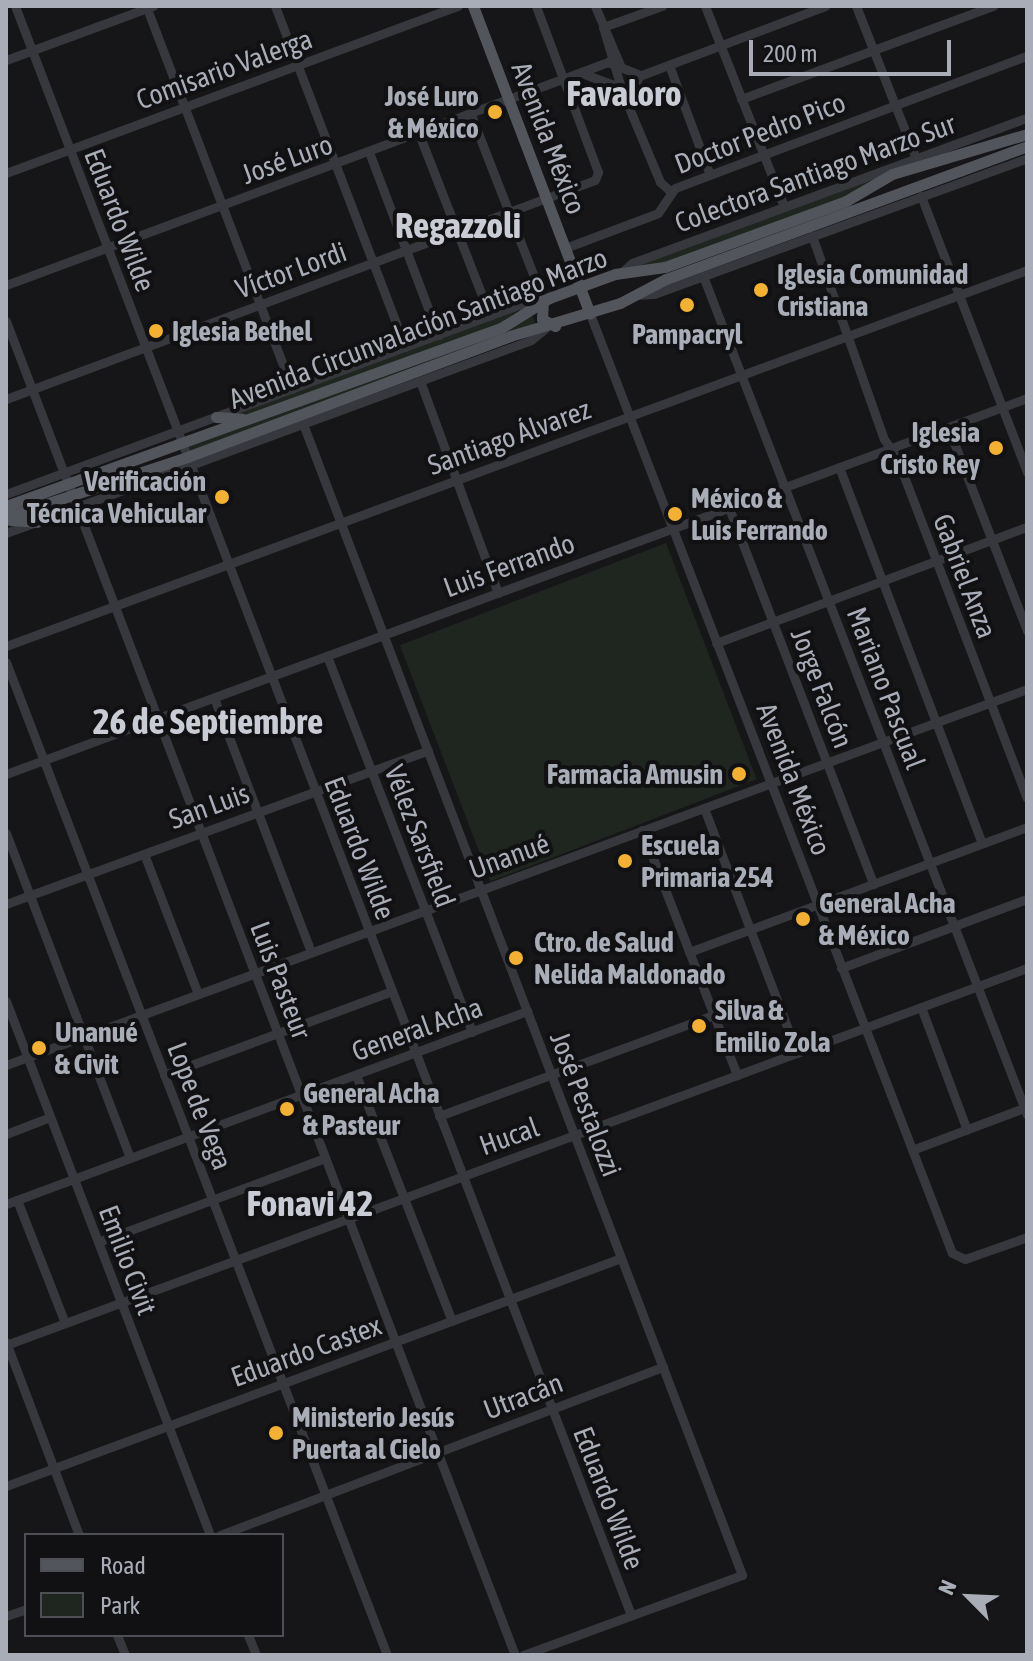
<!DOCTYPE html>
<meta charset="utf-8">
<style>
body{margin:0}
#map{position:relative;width:1033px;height:1661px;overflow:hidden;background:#161618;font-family:"Asap Condensed",sans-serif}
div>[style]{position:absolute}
.green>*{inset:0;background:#1e261f;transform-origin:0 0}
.minor>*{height:9px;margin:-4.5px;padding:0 4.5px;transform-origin:4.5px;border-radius:4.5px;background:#37383d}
.major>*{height:11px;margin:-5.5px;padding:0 5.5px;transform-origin:5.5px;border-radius:5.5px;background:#53555c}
.dots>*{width:22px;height:22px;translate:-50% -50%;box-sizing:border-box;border:4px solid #111113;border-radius:50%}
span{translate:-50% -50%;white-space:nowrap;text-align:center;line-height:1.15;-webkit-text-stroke:8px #111113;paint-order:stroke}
.street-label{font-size:28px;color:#a8adb8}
.poi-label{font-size:28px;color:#a8adb8;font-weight:700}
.right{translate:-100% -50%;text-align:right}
.left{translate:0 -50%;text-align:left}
.district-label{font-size:36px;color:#c9ccd4;font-weight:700}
.frame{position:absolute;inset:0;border:8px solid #a8adb8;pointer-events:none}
.legend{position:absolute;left:24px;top:1533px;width:260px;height:104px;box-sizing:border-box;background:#111113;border:2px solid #4d4f55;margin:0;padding:10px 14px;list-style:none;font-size:24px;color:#a8adb8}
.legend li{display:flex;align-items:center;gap:16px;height:40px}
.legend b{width:40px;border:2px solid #4d4f55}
.north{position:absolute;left:929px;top:1557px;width:80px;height:80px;-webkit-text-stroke:6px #111113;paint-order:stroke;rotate:294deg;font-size:22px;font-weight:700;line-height:32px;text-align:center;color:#a8adb8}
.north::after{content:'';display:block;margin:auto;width:28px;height:36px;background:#a8adb8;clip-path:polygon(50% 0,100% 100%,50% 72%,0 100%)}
.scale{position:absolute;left:749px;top:40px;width:202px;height:36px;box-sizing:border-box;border:4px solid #a8adb8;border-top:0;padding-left:10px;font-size:24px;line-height:28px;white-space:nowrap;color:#a8adb8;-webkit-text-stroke:6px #111113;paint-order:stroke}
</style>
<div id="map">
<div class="green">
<div style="clip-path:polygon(870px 180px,857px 192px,664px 264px,631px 268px)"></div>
<div style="clip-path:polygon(523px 307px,499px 325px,241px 417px,228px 417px)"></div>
<div style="clip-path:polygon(532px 315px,536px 324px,191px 450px,188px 443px,503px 331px)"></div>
<div style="left:666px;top:543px;width:253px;height:285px;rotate:69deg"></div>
</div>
<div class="minor">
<div style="left:15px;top:6px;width:1723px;rotate:69.05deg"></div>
<div style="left:146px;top:6px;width:410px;rotate:69.1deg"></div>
<div style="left:275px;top:6px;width:365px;rotate:69.1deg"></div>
<div style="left:595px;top:6px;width:64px;rotate:67deg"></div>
<div style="left:705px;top:6px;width:216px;rotate:68.5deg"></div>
<div style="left:856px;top:6px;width:163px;rotate:68.5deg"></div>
<div style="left:603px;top:27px;width:67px;rotate:73.5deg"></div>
<div style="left:622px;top:91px;width:99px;rotate:67.3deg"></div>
<div style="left:660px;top:182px;width:13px;rotate:42deg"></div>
<div style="left:603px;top:27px;width:63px;rotate:-19.6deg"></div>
<div style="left:6px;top:60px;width:157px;rotate:-20.2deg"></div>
<div style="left:669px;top:65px;width:117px;rotate:69.6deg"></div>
<div style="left:584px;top:74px;width:40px;rotate:20.2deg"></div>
<div style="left:741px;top:99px;width:269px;rotate:-20.3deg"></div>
<div style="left:628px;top:102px;width:28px;rotate:-67deg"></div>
<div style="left:639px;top:76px;width:199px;rotate:-20.6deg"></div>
<div style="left:471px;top:115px;width:199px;rotate:68.7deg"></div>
<div style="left:419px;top:134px;width:195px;rotate:68.7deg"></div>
<div style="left:369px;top:152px;width:196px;rotate:69.3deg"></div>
<div style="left:6px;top:173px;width:482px;rotate:-20.3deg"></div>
<div style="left:921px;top:196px;width:296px;rotate:69deg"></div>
<div style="left:812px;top:236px;width:215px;rotate:70.5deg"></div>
<div style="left:884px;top:439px;width:23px;rotate:56deg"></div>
<div style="left:897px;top:458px;width:364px;rotate:69.1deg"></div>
<div style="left:565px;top:248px;width:99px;rotate:-20.6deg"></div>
<div style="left:658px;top:213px;width:30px;rotate:-56deg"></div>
<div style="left:675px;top:188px;width:376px;rotate:-20.6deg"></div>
<div style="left:621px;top:273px;width:15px;rotate:-42deg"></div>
<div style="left:632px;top:263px;width:421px;rotate:-20.2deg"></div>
<div style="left:703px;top:276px;width:899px;rotate:68.88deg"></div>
<div style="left:6px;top:285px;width:642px;rotate:-20.33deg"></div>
<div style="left:608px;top:62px;width:35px;rotate:22deg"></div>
<div style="left:635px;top:295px;width:19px;rotate:-3deg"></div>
<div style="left:654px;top:294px;width:397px;rotate:-20deg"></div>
<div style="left:590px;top:314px;width:1006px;rotate:68.92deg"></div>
<div style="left:952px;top:1253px;width:14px;rotate:25deg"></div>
<div style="left:965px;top:1259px;width:66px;rotate:-19.5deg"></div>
<div style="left:6px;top:321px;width:1428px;rotate:69.12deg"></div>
<div style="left:420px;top:381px;width:226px;rotate:69.8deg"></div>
<div style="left:6px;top:399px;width:628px;rotate:-20.4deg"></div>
<div style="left:595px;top:180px;width:9px;rotate:-69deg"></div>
<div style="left:598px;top:172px;width:177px;rotate:-110.5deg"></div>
<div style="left:303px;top:424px;width:1232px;rotate:69.12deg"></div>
<div style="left:742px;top:1575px;width:233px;rotate:159.9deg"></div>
<div style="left:948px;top:427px;width:219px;rotate:68.8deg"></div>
<div style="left:839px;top:467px;width:402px;rotate:69.2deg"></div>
<div style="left:6px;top:494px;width:546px;rotate:-20.26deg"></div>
<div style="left:518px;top:305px;width:19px;rotate:-3deg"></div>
<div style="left:729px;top:508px;width:403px;rotate:69deg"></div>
<div style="left:6px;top:533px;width:559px;rotate:-20.18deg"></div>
<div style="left:531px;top:340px;width:19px;rotate:-39deg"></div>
<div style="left:716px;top:643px;width:332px;rotate:-20.5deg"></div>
<div style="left:6px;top:646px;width:1088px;rotate:-20.22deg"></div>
<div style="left:327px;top:656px;width:403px;rotate:68.9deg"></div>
<div style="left:6px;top:662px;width:1064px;rotate:69.01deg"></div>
<div style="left:214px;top:698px;width:272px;rotate:69.1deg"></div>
<div style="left:6px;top:774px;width:1088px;rotate:-20.22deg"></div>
<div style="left:704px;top:808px;width:262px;rotate:69.2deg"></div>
<div style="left:642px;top:830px;width:263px;rotate:68.8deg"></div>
<div style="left:6px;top:833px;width:348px;rotate:69.1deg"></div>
<div style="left:144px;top:854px;width:150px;rotate:68.9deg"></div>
<div style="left:6px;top:904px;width:449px;rotate:-20deg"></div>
<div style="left:689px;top:952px;width:360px;rotate:-20.3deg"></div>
<div style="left:841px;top:968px;width:198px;rotate:-20.4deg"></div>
<div style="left:6px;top:1001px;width:572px;rotate:69.09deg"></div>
<div style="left:921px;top:1007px;width:131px;rotate:69.5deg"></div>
<div style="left:6px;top:1065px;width:1088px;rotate:-20.22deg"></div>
<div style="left:164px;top:1075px;width:243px;rotate:-20.2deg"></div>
<div style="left:356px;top:1075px;width:264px;rotate:68.7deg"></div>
<div style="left:439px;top:1116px;width:293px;rotate:-20.2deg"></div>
<div style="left:6px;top:1134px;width:47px;rotate:-21.1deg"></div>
<div style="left:912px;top:1150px;width:120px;rotate:-20.6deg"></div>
<div style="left:17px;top:1200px;width:132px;rotate:68.7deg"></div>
<div style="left:6px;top:1204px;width:556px;rotate:-20.33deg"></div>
<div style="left:98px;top:1242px;width:242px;rotate:-20.3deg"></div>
<div style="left:6px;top:1342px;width:206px;rotate:69.3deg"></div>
<div style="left:6px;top:1345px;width:1088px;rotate:-20.27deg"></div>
<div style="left:6px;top:1486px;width:656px;rotate:-20.34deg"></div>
<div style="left:220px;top:1535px;width:474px;rotate:-20.8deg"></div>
<div style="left:6px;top:1616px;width:21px;rotate:-19deg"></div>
<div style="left:117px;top:1635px;width:22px;rotate:68deg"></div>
<div style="left:248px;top:1635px;width:22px;rotate:68deg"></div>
</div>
<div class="major">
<div style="left:473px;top:6px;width:329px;rotate:69.2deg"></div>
<div style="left:543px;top:300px;width:19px;rotate:93deg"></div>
<div style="left:542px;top:319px;width:15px;rotate:28deg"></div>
<div style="left:216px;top:417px;width:26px;rotate:4deg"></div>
<div style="left:6px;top:506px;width:526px;rotate:-19.78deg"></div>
<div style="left:501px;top:328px;width:57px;rotate:-32deg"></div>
<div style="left:549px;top:298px;width:70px;rotate:-20deg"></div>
<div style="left:615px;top:274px;width:50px;rotate:-8deg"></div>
<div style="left:665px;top:267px;width:193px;rotate:-20deg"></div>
<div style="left:846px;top:201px;width:53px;rotate:-30.4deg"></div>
<div style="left:892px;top:174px;width:141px;rotate:-16.5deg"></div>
<div style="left:6px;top:517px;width:191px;rotate:-18.3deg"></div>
<div style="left:187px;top:457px;width:345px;rotate:-20.5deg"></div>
<div style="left:510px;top:336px;width:115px;rotate:-16.7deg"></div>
<div style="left:620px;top:303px;width:52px;rotate:-27.6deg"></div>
<div style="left:666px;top:279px;width:385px;rotate:-20.2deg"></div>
<div style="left:10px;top:520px;width:27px;rotate:4deg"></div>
</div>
<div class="dots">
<div style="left:495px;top:112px;background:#f2b134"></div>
<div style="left:761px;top:290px;background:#f2b134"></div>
<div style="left:687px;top:305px;background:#f2b134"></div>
<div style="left:156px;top:331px;background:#f2b134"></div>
<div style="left:996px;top:448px;background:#f2b134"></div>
<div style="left:222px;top:497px;background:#f2b134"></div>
<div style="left:675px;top:514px;background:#f2b134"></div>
<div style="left:739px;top:774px;background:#f2b134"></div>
<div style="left:625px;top:861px;background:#f2b134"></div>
<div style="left:803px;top:919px;background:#f2b134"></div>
<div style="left:516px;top:958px;background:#f2b134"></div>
<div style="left:699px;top:1026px;background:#f2b134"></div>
<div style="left:39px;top:1048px;background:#f2b134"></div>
<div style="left:287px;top:1109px;background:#f2b134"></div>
<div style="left:276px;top:1433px;background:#f2b134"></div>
</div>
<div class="street-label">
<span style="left:224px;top:69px;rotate:-20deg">Comisario Valerga</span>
<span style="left:760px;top:133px;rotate:-21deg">Doctor Pedro Pico</span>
<span style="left:549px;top:138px;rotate:69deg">Avenida México</span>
<span style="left:287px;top:159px;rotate:-20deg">José Luro</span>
<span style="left:815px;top:173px;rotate:-20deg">Colectora Santiago Marzo Sur</span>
<span style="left:120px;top:220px;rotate:69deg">Eduardo Wilde</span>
<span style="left:291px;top:270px;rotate:-20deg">Víctor Lordi</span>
<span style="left:418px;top:328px;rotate:-21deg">Avenida Circunvalación Santiago Marzo</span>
<span style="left:509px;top:437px;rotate:-20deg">Santiago Álvarez</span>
<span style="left:509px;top:565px;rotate:-20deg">Luis Ferrando</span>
<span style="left:965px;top:576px;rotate:69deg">Gabriel Anza</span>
<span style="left:822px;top:688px;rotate:69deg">Jorge Falcón</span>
<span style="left:886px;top:688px;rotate:69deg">Mariano Pascual</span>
<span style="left:794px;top:779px;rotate:69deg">Avenida México</span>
<span style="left:209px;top:806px;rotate:-20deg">San Luis</span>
<span style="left:420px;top:836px;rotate:69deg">Vélez Sarsfield</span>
<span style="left:360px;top:848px;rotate:69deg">Eduardo Wilde</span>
<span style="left:509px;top:856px;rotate:-20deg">Unanué</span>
<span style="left:281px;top:980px;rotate:69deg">Luis Pasteur</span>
<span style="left:417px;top:1029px;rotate:-20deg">General Acha</span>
<span style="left:586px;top:1104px;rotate:69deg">José Pestalozzi</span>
<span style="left:200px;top:1106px;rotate:69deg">Lope de Vega</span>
<span style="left:509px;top:1136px;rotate:-20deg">Hucal</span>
<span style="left:128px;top:1260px;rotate:69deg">Emilio Civit</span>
<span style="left:306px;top:1351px;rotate:-20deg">Eduardo Castex</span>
<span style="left:523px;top:1396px;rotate:-21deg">Utracán</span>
<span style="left:609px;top:1498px;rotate:69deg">Eduardo Wilde</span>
</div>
<div class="poi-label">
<span class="right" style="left:479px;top:112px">José Luro<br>&amp; México</span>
<span class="left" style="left:777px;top:290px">Iglesia Comunidad<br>Cristiana</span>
<span class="left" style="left:172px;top:331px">Iglesia Bethel</span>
<span style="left:687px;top:334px">Pampacryl</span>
<span class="right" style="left:980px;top:448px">Iglesia<br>Cristo Rey</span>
<span class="right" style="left:206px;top:497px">Verificación<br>Técnica Vehicular</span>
<span class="left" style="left:691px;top:514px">México &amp;<br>Luis Ferrando</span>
<span class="right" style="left:723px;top:774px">Farmacia Amusin</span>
<span class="left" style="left:641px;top:861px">Escuela<br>Primaria 254</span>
<span class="left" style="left:819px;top:919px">General Acha<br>&amp; México</span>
<span class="left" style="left:534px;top:958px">Ctro. de Salud<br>Nelida Maldonado</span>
<span class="left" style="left:715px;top:1026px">Silva &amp;<br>Emilio Zola</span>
<span class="left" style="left:55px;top:1048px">Unanué<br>&amp; Civit</span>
<span class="left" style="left:303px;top:1109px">General Acha<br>&amp; Pasteur</span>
<span class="left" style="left:292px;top:1433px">Ministerio Jesús<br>Puerta al Cielo</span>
</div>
<div class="district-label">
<span style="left:624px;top:94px">Favaloro</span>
<span style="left:458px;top:226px">Regazzoli</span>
<span style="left:208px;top:722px">26 de Septiembre</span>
<span style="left:310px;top:1204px">Fonavi 42</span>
</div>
<div class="frame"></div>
<ul class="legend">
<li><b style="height:10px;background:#53555c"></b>Road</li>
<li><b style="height:22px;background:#1e261f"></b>Park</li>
</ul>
<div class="north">N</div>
<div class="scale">200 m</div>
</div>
